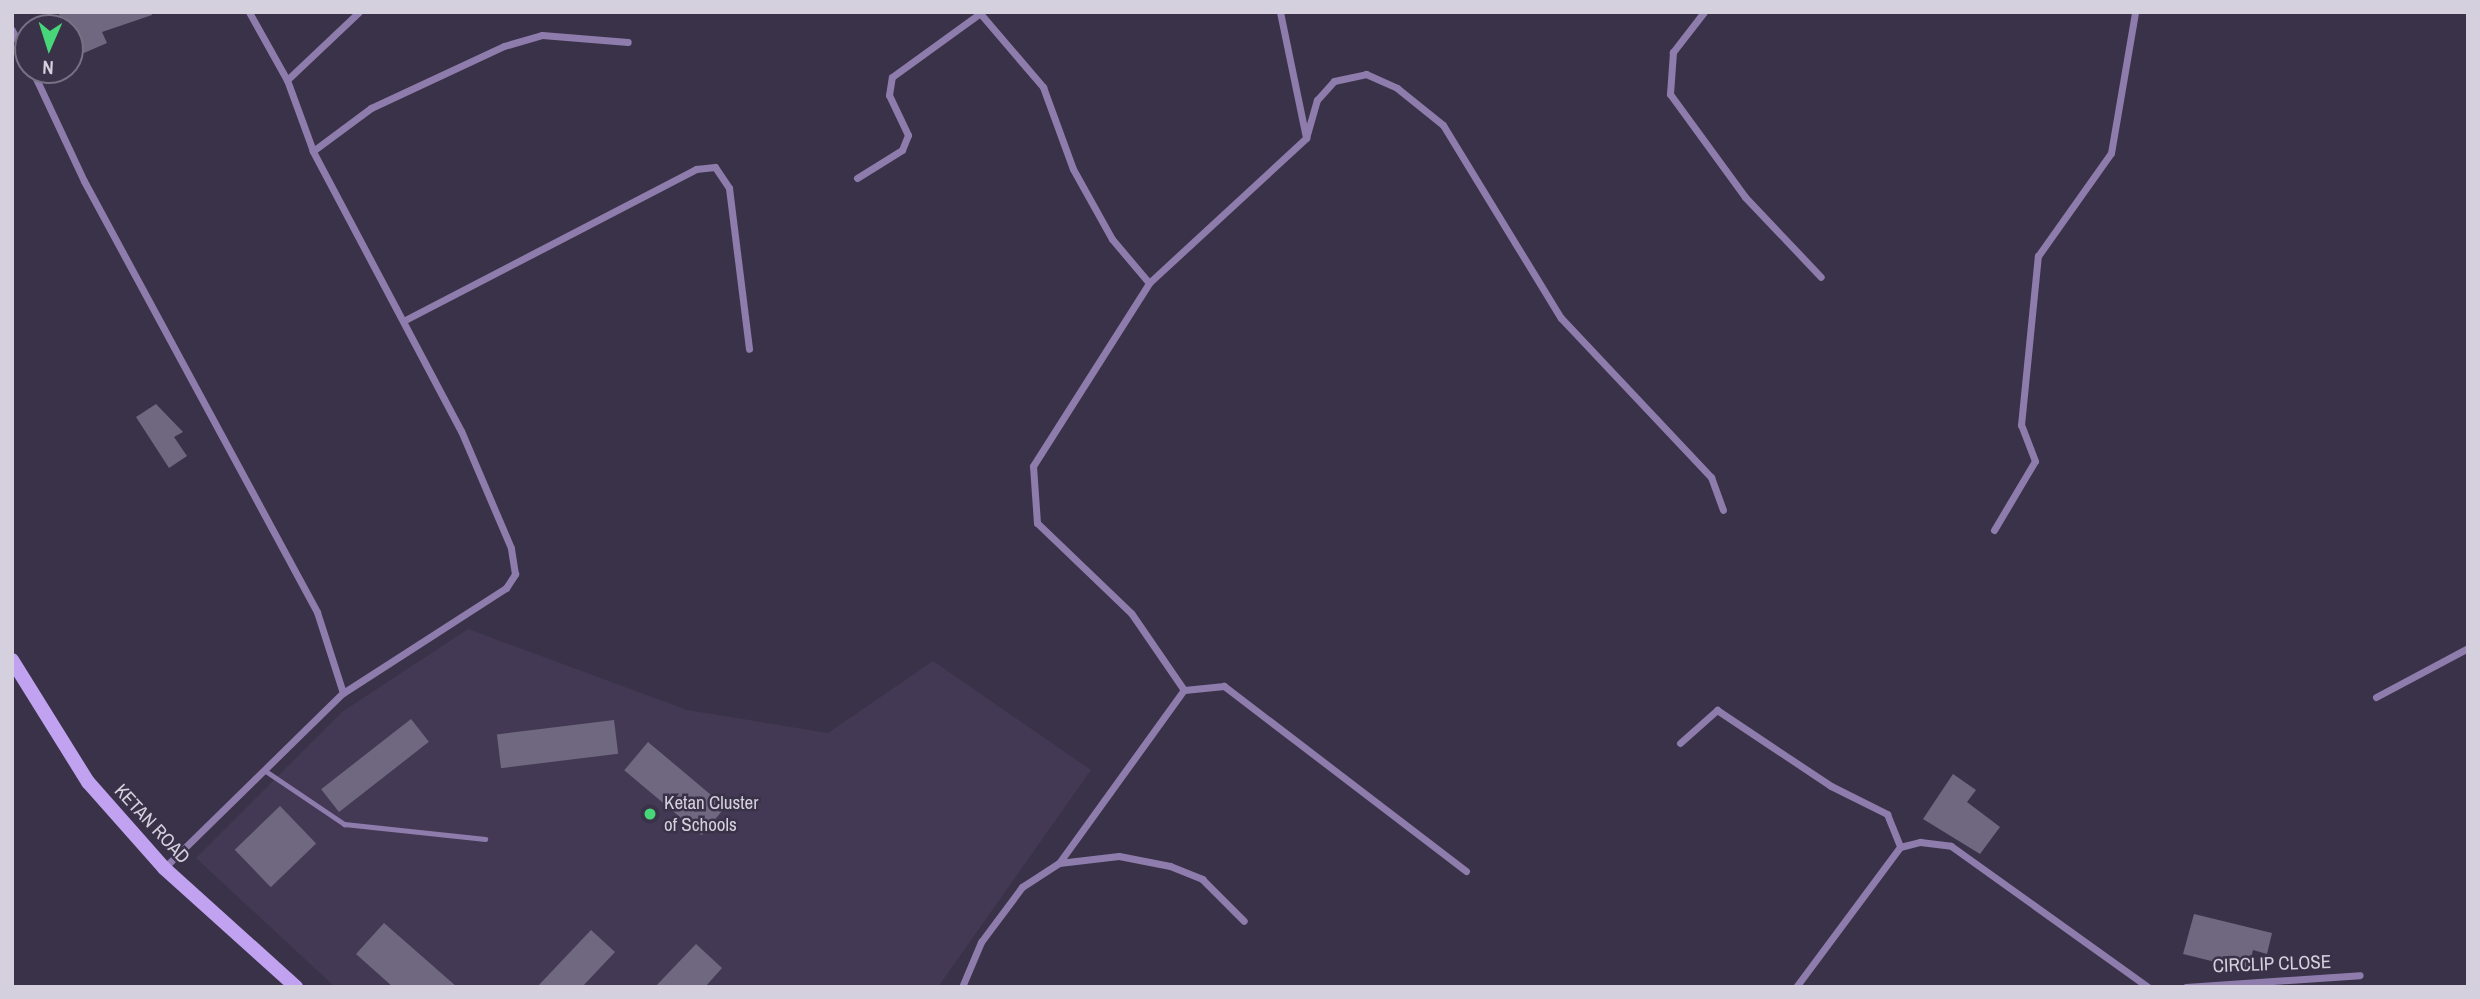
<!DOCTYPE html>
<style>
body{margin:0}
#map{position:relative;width:2480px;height:999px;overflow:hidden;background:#3a3248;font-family:"Archivo Narrow",sans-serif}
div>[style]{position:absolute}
.built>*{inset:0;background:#433955}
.building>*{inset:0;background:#706880;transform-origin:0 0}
.lane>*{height:5px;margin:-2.5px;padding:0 2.5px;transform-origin:2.5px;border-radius:2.5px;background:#8e7cad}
.street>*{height:7px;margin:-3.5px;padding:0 3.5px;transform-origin:3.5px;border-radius:3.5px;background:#8e7cad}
.secondary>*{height:14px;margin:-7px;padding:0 7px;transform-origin:7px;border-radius:7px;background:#c0a2f1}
.dots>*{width:19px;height:19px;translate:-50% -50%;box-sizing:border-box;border:4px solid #3a3248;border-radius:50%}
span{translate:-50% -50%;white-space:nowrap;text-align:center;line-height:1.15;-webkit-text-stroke:5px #3a3248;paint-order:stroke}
.poi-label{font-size:19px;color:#d4d0de}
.left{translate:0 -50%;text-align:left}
.street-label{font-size:19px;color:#d4d0de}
.frame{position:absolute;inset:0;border:14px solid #d4d0de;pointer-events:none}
.north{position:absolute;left:14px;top:14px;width:70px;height:70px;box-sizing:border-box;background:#3a3248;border:2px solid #787184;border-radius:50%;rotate:183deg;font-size:19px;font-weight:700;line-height:28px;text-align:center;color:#d4d0de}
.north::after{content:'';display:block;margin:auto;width:24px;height:32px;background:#47d779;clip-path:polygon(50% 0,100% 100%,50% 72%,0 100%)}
</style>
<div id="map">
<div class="built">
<div style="clip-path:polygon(468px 629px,687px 710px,828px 733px,933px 661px,1091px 770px,938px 987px,335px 987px,196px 858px,342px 712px)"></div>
</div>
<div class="building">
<div style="clip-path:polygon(58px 12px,151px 12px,152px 15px,102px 32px,107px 43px,77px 56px)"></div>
<div style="clip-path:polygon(156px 404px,183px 432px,174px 437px,187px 456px,169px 468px,136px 417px)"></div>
<div style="left:411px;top:719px;width:29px;height:114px;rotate:52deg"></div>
<div style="left:614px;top:720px;width:34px;height:118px;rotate:83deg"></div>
<div style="left:648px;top:742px;width:101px;height:37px;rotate:40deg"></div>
<div style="clip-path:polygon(1953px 774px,1976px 790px,1967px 802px,2000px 827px,1980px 854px,1923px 819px)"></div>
<div style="left:280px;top:806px;width:52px;height:63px;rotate:46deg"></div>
<div style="clip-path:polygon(2194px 914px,2272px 933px,2267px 954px,2253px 950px,2248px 970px,2183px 954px)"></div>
<div style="clip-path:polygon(384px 923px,457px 987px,393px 987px,356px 954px)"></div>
<div style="clip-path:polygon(591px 930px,615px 952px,582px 987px,537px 987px)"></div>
<div style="clip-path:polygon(696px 944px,722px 968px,705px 987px,655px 987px)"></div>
</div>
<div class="lane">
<div style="left:264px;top:770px;width:97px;rotate:34deg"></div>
<div style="left:344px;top:824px;width:142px;rotate:6.1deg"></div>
</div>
<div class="street">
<div style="left:979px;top:12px;width:99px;rotate:49.5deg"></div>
<div style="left:1043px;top:87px;width:87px;rotate:69.9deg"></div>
<div style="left:1073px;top:169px;width:80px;rotate:60.9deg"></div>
<div style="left:1112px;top:239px;width:57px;rotate:49.9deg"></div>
<div style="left:1280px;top:12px;width:128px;rotate:78.3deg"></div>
<div style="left:1704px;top:12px;width:51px;rotate:127.8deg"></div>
<div style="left:1673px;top:52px;width:42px;rotate:94.1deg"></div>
<div style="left:1670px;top:94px;width:127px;rotate:53.9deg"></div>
<div style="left:1745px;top:197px;width:110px;rotate:46.5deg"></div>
<div style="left:12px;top:30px;width:36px;rotate:63deg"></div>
<div style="left:32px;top:70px;width:123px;rotate:64.9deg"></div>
<div style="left:84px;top:181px;width:490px;rotate:61.6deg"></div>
<div style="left:317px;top:612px;width:85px;rotate:72.2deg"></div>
<div style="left:287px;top:80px;width:99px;rotate:-43.4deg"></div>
<div style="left:313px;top:151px;width:72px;rotate:-36.6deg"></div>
<div style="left:371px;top:108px;width:147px;rotate:-25deg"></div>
<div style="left:504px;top:46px;width:40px;rotate:-16deg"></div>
<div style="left:542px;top:35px;width:86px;rotate:4.7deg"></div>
<div style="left:857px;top:178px;width:53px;rotate:-31.9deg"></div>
<div style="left:902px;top:150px;width:16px;rotate:-68deg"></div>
<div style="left:908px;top:135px;width:44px;rotate:-115.4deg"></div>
<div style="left:889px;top:95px;width:18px;rotate:-81deg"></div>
<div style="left:892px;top:77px;width:107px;rotate:-35.9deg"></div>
<div style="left:407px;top:319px;width:326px;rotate:-27.4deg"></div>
<div style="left:696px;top:169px;width:19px;rotate:-6deg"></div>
<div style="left:715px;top:167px;width:25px;rotate:56deg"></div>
<div style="left:729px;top:188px;width:162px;rotate:82.9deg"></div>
<div style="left:1994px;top:530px;width:80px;rotate:-59.3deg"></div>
<div style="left:2035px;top:461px;width:39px;rotate:-111deg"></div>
<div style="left:2021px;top:425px;width:170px;rotate:-84.3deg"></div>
<div style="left:2038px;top:256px;width:126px;rotate:-54.7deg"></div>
<div style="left:2111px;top:153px;width:143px;rotate:-80.3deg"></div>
<div style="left:2376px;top:697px;width:104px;rotate:-28deg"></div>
<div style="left:1680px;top:743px;width:50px;rotate:-41.7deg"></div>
<div style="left:1717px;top:710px;width:137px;rotate:33.7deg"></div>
<div style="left:1831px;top:786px;width:63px;rotate:26.6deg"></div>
<div style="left:1887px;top:814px;width:35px;rotate:68deg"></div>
<div style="left:1059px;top:863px;width:213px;rotate:-54.2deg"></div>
<div style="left:164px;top:868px;width:250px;rotate:-44.4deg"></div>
<div style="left:343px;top:693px;width:194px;rotate:-32.8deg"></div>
<div style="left:506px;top:588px;width:17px;rotate:-57deg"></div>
<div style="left:515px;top:574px;width:26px;rotate:-99deg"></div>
<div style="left:511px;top:548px;width:127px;rotate:-113.1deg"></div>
<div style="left:461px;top:431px;width:317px;rotate:-117.9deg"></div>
<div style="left:313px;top:151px;width:76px;rotate:-110.1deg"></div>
<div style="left:287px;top:80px;width:78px;rotate:-119.2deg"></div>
<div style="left:1466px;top:871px;width:305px;rotate:-142.6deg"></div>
<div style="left:1224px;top:686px;width:40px;rotate:174.3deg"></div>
<div style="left:1184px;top:690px;width:93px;rotate:-124.5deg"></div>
<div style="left:1131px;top:613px;width:130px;rotate:-136.2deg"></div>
<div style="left:1037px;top:523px;width:57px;rotate:-94deg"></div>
<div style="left:1033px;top:466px;width:217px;rotate:-57.6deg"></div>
<div style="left:1149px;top:283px;width:214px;rotate:-42.7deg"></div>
<div style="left:1306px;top:138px;width:40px;rotate:-74deg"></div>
<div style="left:1317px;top:100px;width:25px;rotate:-48deg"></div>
<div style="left:1334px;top:81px;width:33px;rotate:-12deg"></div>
<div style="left:1366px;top:74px;width:34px;rotate:24deg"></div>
<div style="left:1397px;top:88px;width:59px;rotate:38.8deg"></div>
<div style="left:1443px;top:125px;width:226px;rotate:58.6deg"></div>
<div style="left:1561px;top:318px;width:219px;rotate:46.7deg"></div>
<div style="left:1711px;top:477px;width:35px;rotate:70deg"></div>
<div style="left:962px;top:987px;width:49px;rotate:-67.1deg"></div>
<div style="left:981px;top:942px;width:69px;rotate:-53.3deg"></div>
<div style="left:1022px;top:887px;width:44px;rotate:-33deg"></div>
<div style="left:1059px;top:863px;width:60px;rotate:-6.7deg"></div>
<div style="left:1119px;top:856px;width:52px;rotate:11.1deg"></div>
<div style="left:1170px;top:866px;width:35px;rotate:22deg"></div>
<div style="left:1202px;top:879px;width:59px;rotate:45deg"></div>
<div style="left:1796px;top:987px;width:174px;rotate:-53.4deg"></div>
<div style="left:1900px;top:847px;width:21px;rotate:-14deg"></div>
<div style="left:1920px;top:842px;width:31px;rotate:7deg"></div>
<div style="left:1951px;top:846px;width:242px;rotate:35.6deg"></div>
<div style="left:2186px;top:987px;width:174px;rotate:-3.9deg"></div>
</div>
<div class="secondary">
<div style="left:12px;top:660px;width:144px;rotate:58.1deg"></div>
<div style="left:88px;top:782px;width:115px;rotate:48.5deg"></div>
<div style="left:164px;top:868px;width:178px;rotate:42deg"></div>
</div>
<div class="dots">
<div style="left:650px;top:814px;background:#47d779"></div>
</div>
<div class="poi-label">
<span class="left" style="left:664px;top:814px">Ketan Cluster<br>of Schools</span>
</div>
<div class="street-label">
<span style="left:152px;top:824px;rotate:47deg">KETAN ROAD</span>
<span style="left:2272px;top:964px;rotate:-2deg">CIRCLIP CLOSE</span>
</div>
<div class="frame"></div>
<div class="north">N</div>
</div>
